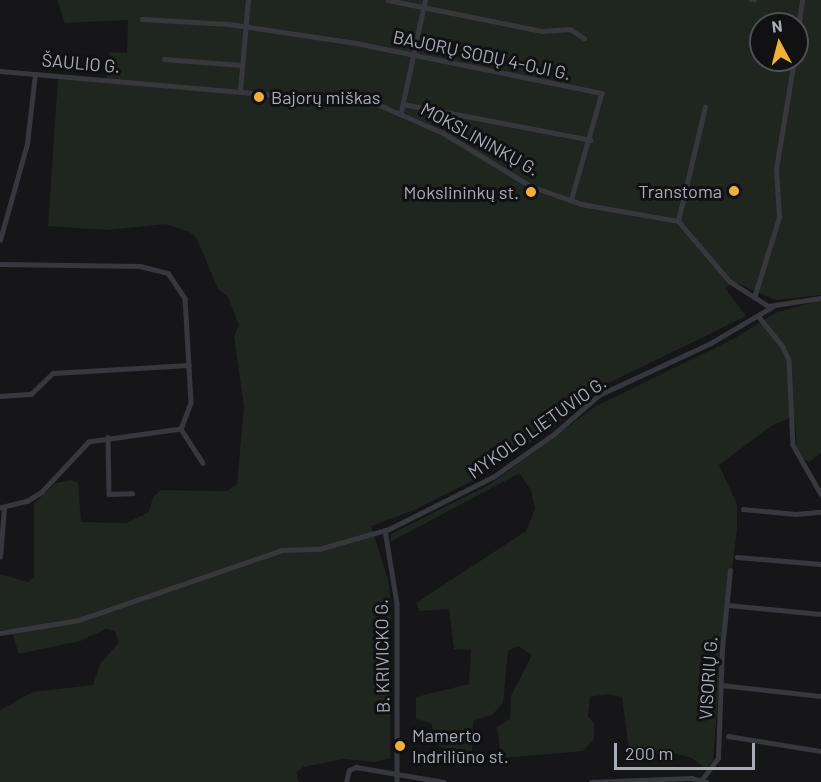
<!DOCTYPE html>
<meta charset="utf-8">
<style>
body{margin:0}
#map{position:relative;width:821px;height:782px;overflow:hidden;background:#161618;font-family:Barlow,sans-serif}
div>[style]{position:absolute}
.green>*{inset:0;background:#1e261f}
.minor>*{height:4.5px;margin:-2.25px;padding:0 2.25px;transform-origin:2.25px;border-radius:2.25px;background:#37383d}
.tertiary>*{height:5px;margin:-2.5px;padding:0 2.5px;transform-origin:2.5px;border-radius:2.5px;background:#37383d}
.dots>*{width:16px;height:16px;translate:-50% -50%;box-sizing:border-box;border:3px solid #111113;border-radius:50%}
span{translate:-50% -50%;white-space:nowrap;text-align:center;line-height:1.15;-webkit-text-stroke:6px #111113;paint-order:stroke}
.street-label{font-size:18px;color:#a8adb8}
.poi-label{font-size:18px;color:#a8adb8}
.left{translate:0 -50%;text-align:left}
.right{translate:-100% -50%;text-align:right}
.north{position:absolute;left:749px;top:12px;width:60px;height:60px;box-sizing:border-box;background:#111113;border:2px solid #4d4f55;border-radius:50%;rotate:353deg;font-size:16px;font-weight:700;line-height:24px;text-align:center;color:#a8adb8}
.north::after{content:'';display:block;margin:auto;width:21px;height:27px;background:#f2b134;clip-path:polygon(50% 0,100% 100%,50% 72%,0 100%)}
.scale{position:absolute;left:614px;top:743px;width:141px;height:27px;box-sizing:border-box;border:3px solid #a8adb8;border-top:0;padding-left:8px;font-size:18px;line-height:21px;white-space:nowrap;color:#a8adb8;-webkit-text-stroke:4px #111113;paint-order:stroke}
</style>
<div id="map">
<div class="green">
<div style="clip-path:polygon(evenodd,57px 0,821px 0,821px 295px,776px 300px,734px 282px,725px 288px,746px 316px,601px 387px,554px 427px,478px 478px,412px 511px,371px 526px,388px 579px,391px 603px,390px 758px,376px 762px,344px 759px,303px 767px,296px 772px,299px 782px,0 782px,0 710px,33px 692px,93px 685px,100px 664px,119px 642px,115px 631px,106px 629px,80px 641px,19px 654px,11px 630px,0 630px,0 574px,28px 582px,34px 577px,34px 503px,56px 483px,71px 480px,78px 483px,81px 522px,127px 523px,149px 512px,153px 497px,161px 490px,227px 491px,237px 484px,244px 407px,234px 336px,239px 325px,228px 297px,218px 289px,197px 239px,190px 232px,166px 224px,108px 230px,48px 226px,58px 79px,106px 82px,110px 52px,127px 53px,128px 20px,65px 23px,57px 0,761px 24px,797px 24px,797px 60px,761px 60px,761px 24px)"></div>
<div style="clip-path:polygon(821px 300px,821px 453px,809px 462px,802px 458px,797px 447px,795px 420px,789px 418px,771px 426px,719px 465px,737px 504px,737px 530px,721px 655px,713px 761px,706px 769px,692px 758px,664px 750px,646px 751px,630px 758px,622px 697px,607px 694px,590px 697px,588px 716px,594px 724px,594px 739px,583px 751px,501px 758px,497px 727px,510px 719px,511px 696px,532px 655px,518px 646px,508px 651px,503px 703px,493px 714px,473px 721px,472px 753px,466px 757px,439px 746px,431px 723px,416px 719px,416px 697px,469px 684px,471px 650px,454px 649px,449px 609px,420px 611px,416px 603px,526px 531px,535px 509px,531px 490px,520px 474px,516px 475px,390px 542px,391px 534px,489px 485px,596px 406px,735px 338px,775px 313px)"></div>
</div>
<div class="minor">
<div style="left:388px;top:0;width:157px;rotate:11.4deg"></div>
<div style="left:542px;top:31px;width:28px;rotate:-4deg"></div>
<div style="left:570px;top:29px;width:17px;rotate:33deg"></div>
<div style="left:751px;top:0;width:4px"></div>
<div style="left:142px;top:19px;width:87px;rotate:3.3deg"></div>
<div style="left:229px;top:24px;width:128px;rotate:8.5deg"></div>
<div style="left:356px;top:43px;width:251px;rotate:11.5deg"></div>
<div style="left:602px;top:93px;width:112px;rotate:106deg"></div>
<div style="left:797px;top:36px;width:36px;rotate:-82deg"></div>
<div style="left:164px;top:59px;width:78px;rotate:4.4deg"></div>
<div style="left:240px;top:91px;width:91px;rotate:-85deg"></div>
<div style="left:403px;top:104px;width:191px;rotate:10.8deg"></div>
<div style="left:401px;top:112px;width:115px;rotate:-77.9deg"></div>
<div style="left:678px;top:221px;width:117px;rotate:-76.7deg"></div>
<div style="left:0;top:240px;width:100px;rotate:-74.3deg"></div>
<div style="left:27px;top:144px;width:70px;rotate:-83.5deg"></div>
<div style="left:0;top:264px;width:140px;rotate:0.8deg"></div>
<div style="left:140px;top:266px;width:29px;rotate:14deg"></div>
<div style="left:168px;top:273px;width:30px;rotate:56deg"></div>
<div style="left:185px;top:298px;width:105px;rotate:86.7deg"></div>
<div style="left:191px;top:403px;width:28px;rotate:111deg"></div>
<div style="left:181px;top:429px;width:93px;rotate:172deg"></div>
<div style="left:89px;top:442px;width:69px;rotate:133.2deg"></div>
<div style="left:42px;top:492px;width:17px;rotate:147deg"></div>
<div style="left:28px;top:501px;width:29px;rotate:166deg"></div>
<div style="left:754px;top:298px;width:85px;rotate:-72.8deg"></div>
<div style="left:779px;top:217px;width:48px;rotate:-93.6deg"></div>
<div style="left:776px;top:169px;width:110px;rotate:-80.6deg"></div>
<div style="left:759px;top:317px;width:38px;rotate:51deg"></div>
<div style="left:783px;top:347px;width:14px;rotate:65deg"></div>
<div style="left:789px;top:360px;width:85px;rotate:87.3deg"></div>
<div style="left:793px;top:445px;width:56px;rotate:60.3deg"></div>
<div style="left:0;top:396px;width:31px;rotate:-4deg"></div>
<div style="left:31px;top:394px;width:30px;rotate:-44deg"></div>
<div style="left:53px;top:373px;width:136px;rotate:-3.4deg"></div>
<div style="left:181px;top:429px;width:40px;rotate:57.1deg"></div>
<div style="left:108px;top:437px;width:57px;rotate:89deg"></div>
<div style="left:109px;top:494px;width:23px;rotate:-2deg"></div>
<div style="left:743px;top:509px;width:53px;rotate:5.4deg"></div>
<div style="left:796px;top:514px;width:25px;rotate:-5deg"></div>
<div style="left:385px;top:530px;width:74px;rotate:80.7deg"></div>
<div style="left:397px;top:603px;width:179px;rotate:90deg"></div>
<div style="left:0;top:557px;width:50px;rotate:-85.4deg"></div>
<div style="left:737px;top:557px;width:84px;rotate:4.8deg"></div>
<div style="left:728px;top:605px;width:93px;rotate:5.5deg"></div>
<div style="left:0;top:633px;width:80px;rotate:-9.3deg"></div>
<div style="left:79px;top:620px;width:215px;rotate:-19deg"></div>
<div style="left:282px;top:550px;width:37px;rotate:-2deg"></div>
<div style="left:319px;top:549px;width:73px;rotate:-15.9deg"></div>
<div style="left:389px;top:529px;width:116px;rotate:-26.6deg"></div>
<div style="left:493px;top:477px;width:75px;rotate:-35.2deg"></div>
<div style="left:554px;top:434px;width:60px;rotate:-40.9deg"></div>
<div style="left:599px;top:395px;width:123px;rotate:-24.9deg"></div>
<div style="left:711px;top:343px;width:71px;rotate:-30.5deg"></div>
<div style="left:721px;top:685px;width:101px;rotate:6.3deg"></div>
<div style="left:728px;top:736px;width:94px;rotate:9.2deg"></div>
<div style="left:346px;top:782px;width:12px;rotate:-76deg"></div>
<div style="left:349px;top:770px;width:8px;rotate:-23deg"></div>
<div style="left:356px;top:767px;width:89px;rotate:9.7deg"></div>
<div style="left:591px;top:782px;width:100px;rotate:-2.3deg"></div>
<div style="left:691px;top:778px;width:16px;rotate:15deg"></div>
<div style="left:700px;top:782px;width:30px;rotate:-53deg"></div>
<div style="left:718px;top:758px;width:109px;rotate:-87.9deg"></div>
<div style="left:722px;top:649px;width:79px;rotate:-84.2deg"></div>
</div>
<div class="tertiary">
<div style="left:0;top:71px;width:378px;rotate:5deg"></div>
<div style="left:377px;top:104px;width:72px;rotate:23.7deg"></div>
<div style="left:443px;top:133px;width:102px;rotate:31.3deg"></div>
<div style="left:530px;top:186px;width:54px;rotate:19.4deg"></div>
<div style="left:581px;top:204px;width:98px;rotate:9.9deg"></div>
<div style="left:678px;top:221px;width:79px;rotate:49.6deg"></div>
<div style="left:729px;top:281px;width:46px;rotate:32.7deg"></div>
<div style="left:768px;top:306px;width:54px;rotate:-8.6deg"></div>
</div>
<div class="dots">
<div style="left:259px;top:97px;background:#f2b134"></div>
<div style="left:734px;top:191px;background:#f2b134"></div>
<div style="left:531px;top:192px;background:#f2b134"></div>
<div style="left:400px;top:746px;background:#f2b134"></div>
</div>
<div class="street-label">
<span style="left:482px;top:55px;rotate:12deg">BAJORŲ SODŲ 4-OJI G.</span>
<span style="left:81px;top:63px;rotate:5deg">ŠAULIO G.</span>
<span style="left:480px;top:139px;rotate:29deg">MOKSLININKŲ G.</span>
<span style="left:537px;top:427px;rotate:-35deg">MYKOLO LIETUVIO G.</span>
<span style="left:382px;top:656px;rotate:-91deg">B. KRIVICKO G.</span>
<span style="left:708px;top:678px;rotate:-86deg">VISORIŲ G.</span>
</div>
<div class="poi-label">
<span class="left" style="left:271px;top:97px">Bajorų miškas</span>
<span class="right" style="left:722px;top:191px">Transtoma</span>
<span class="right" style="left:519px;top:192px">Mokslininkų st.</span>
<span class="left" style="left:412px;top:746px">Mamerto<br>Indriliūno st.</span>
</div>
<div class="north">N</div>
<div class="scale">200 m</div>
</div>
